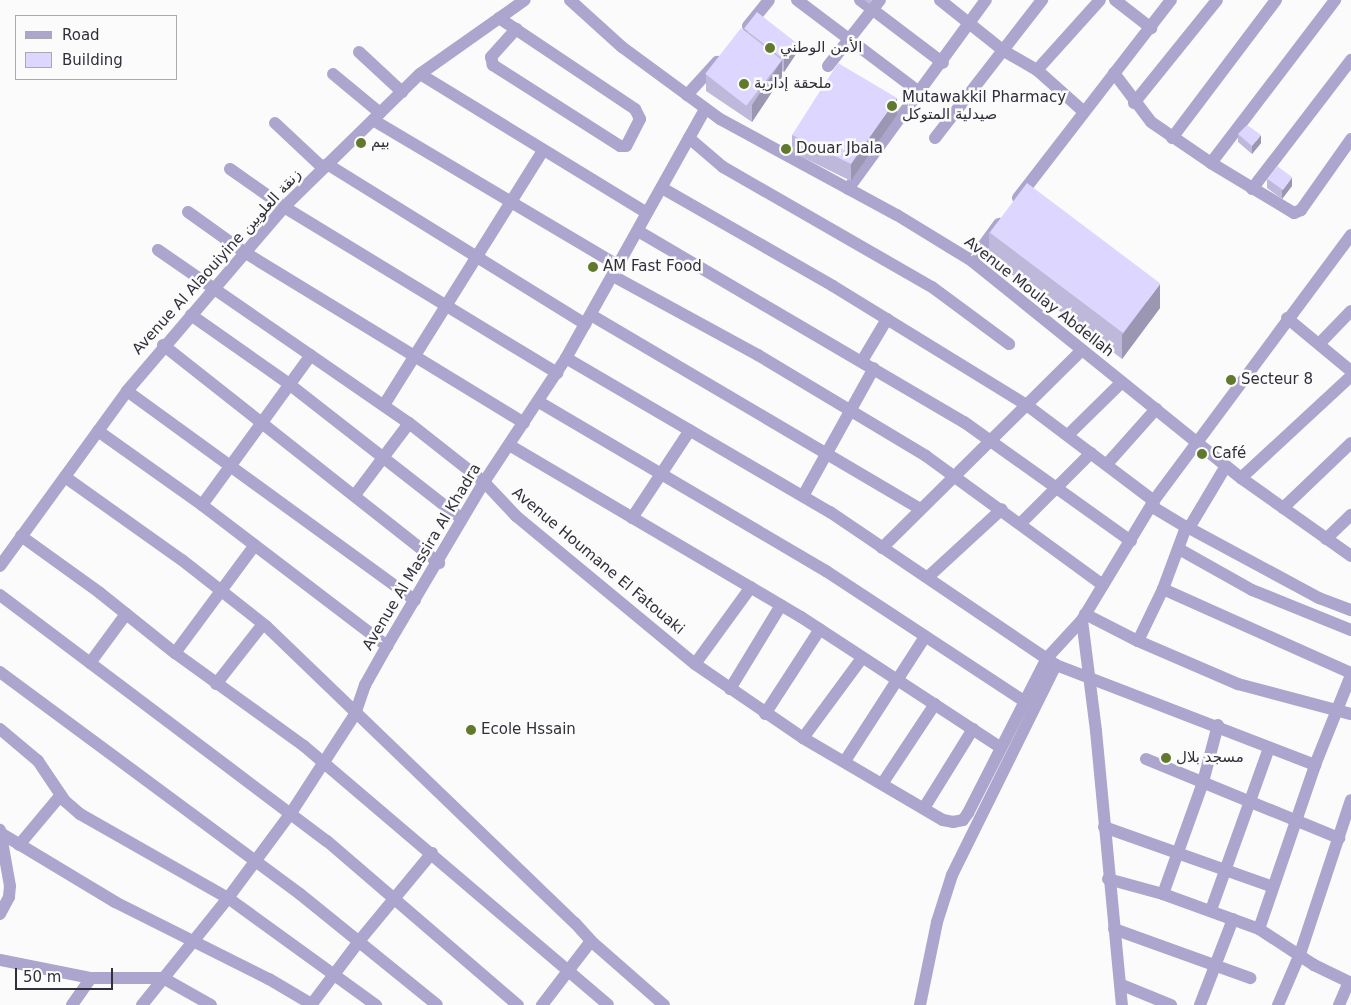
<!DOCTYPE html>
<meta charset="utf-8">
<style>
body{margin:0}
#map{position:relative;width:1351px;height:1005px;overflow:hidden;background:#fafbfa;font-family:"DejaVu Sans",Cairo,sans-serif}
div>[style]{position:absolute}
.minor>*{height:12px;margin:-6px;padding:0 6px;transform-origin:6px;border-radius:6px;background:#aca5cd}
.wall>*{inset:0;background:#beb8db}
.shaded-wall>*{inset:0;background:#9b96b2}
.building>*{inset:0;background:#ddd6ff;transform-origin:0 0}
.dots>*{width:14px;height:14px;translate:-50% -50%;box-sizing:border-box;border:2px solid #fafbfa;border-radius:50%}
span{translate:-50% -50%;white-space:nowrap;text-align:center;line-height:1.15;-webkit-text-stroke:5px #fafbfa;paint-order:stroke}
.poi-label{font-size:15px;color:#312f3a}
.left{translate:0 -50%;text-align:left}
.street-label{font-size:15px;color:#312f3a}
.legend{position:absolute;left:15px;top:15px;width:162px;height:65px;box-sizing:border-box;background:#fafbfa;border:1px solid #aaa9ad;margin:0;padding:6px 9px;list-style:none;font-size:15px;color:#312f3a}
.legend li{display:flex;align-items:center;gap:10px;height:25px}
.legend b{width:25px;border:1px solid #aaa9ad}
.scale{position:absolute;left:15px;top:968px;width:98px;height:22px;box-sizing:border-box;border:2px solid #312f3a;border-top:0;padding-left:6px;font-size:15px;line-height:18px;white-space:nowrap;color:#312f3a;-webkit-text-stroke:4px #fafbfa;paint-order:stroke}
</style>
<div id="map">
<div class="minor">
<div style="left:570px;top:0;width:70px;rotate:42.1deg"></div>
<div style="left:622px;top:47px;width:122px;rotate:36.3deg"></div>
<div style="left:720px;top:119px;width:201px;rotate:28.5deg"></div>
<div style="left:897px;top:215px;width:88px;rotate:31.5deg"></div>
<div style="left:972px;top:261px;width:346px;rotate:38.9deg"></div>
<div style="left:1241px;top:478px;width:135px;rotate:35.3deg"></div>
<div style="left:797px;top:0;width:153px;rotate:37deg"></div>
<div style="left:860px;top:0;width:104px;rotate:37.2deg"></div>
<div style="left:940px;top:0;width:82px;rotate:38.6deg"></div>
<div style="left:1004px;top:51px;width:38px;rotate:30deg"></div>
<div style="left:1037px;top:70px;width:62px;rotate:41.7deg"></div>
<div style="left:1115px;top:0;width:46px;rotate:37.9deg"></div>
<div style="left:499px;top:18px;width:164px;rotate:33.8deg"></div>
<div style="left:635px;top:109px;width:11px;rotate:63deg"></div>
<div style="left:640px;top:119px;width:30px;rotate:117deg"></div>
<div style="left:626px;top:146px;width:6px;rotate:180deg"></div>
<div style="left:620px;top:146px;width:151px;rotate:-147.5deg"></div>
<div style="left:493px;top:65px;width:8px;rotate:-104deg"></div>
<div style="left:491px;top:57px;width:38px;rotate:-48deg"></div>
<div style="left:748px;top:26px;width:33px;rotate:-51deg"></div>
<div style="left:359px;top:52px;width:59px;rotate:42.9deg"></div>
<div style="left:828px;top:66px;width:84px;rotate:-51.8deg"></div>
<div style="left:1037px;top:70px;width:94px;rotate:-48deg"></div>
<div style="left:1114px;top:73px;width:61px;rotate:52.9deg"></div>
<div style="left:1151px;top:122px;width:73px;rotate:34.3deg"></div>
<div style="left:1211px;top:163px;width:97px;rotate:31.1deg"></div>
<div style="left:1294px;top:213px;width:8px;rotate:-23deg"></div>
<div style="left:1301px;top:210px;width:87px;rotate:-54.8deg"></div>
<div style="left:333px;top:74px;width:61px;rotate:39.7deg"></div>
<div style="left:420px;top:74px;width:266px;rotate:31.5deg"></div>
<div style="left:687px;top:95px;width:45px;rotate:-47.7deg"></div>
<div style="left:1134px;top:103px;width:132px;rotate:-51.1deg"></div>
<div style="left:373px;top:120px;width:286px;rotate:30.7deg"></div>
<div style="left:275px;top:123px;width:66px;rotate:43.2deg"></div>
<div style="left:689px;top:138px;width:45px;rotate:40.5deg"></div>
<div style="left:723px;top:167px;width:241px;rotate:29.9deg"></div>
<div style="left:932px;top:287px;width:96px;rotate:36.5deg"></div>
<div style="left:935px;top:138px;width:175px;rotate:-52.2deg"></div>
<div style="left:1172px;top:138px;width:173px;rotate:-53deg"></div>
<div style="left:1211px;top:163px;width:205px;rotate:-52.7deg"></div>
<div style="left:327px;top:164px;width:304px;rotate:31.8deg"></div>
<div style="left:230px;top:169px;width:66px;rotate:35.1deg"></div>
<div style="left:284px;top:207px;width:320px;rotate:31.3deg"></div>
<div style="left:662px;top:188px;width:197px;rotate:29.8deg"></div>
<div style="left:833px;top:286px;width:229px;rotate:31.6deg"></div>
<div style="left:1028px;top:406px;width:158px;rotate:37deg"></div>
<div style="left:848px;top:189px;width:234px;rotate:-53.9deg"></div>
<div style="left:1252px;top:189px;width:163px;rotate:-52.5deg"></div>
<div style="left:1018px;top:198px;width:250px;rotate:-52.3deg"></div>
<div style="left:188px;top:212px;width:69px;rotate:35.5deg"></div>
<div style="left:244px;top:252px;width:328px;rotate:31.4deg"></div>
<div style="left:638px;top:231px;width:378px;rotate:30.4deg"></div>
<div style="left:964px;top:422px;width:205px;rotate:35.5deg"></div>
<div style="left:158px;top:250px;width:305px;rotate:34.6deg"></div>
<div style="left:409px;top:423px;width:95px;rotate:38.2deg"></div>
<div style="left:484px;top:482px;width:47px;rotate:46.7deg"></div>
<div style="left:516px;top:516px;width:232px;rotate:39.6deg"></div>
<div style="left:695px;top:664px;width:131px;rotate:34.4deg"></div>
<div style="left:803px;top:738px;width:162px;rotate:30.4deg"></div>
<div style="left:943px;top:820px;width:10px;rotate:11deg"></div>
<div style="left:953px;top:822px;width:10px;rotate:-11deg"></div>
<div style="left:963px;top:820px;width:9px;rotate:-54deg"></div>
<div style="left:968px;top:813px;width:174px;rotate:-63deg"></div>
<div style="left:1047px;top:658px;width:52px;rotate:-47.4deg"></div>
<div style="left:1082px;top:620px;width:141px;rotate:-58.9deg"></div>
<div style="left:1155px;top:499px;width:329px;rotate:-53.4deg"></div>
<div style="left:972px;top:261px;width:46px;rotate:-53.9deg"></div>
<div style="left:613px;top:276px;width:165px;rotate:28.6deg"></div>
<div style="left:758px;top:355px;width:196px;rotate:31deg"></div>
<div style="left:926px;top:456px;width:219px;rotate:36.1deg"></div>
<div style="left:191px;top:315px;width:120px;rotate:35.1deg"></div>
<div style="left:289px;top:384px;width:219px;rotate:38deg"></div>
<div style="left:591px;top:315px;width:382px;rotate:30.5deg"></div>
<div style="left:1287px;top:318px;width:83px;rotate:39.6deg"></div>
<div style="left:1319px;top:344px;width:46px;rotate:-45.9deg"></div>
<div style="left:163px;top:345px;width:352px;rotate:38.3deg"></div>
<div style="left:566px;top:358px;width:306px;rotate:30.3deg"></div>
<div style="left:830px;top:512px;width:273px;rotate:34.1deg"></div>
<div style="left:1056px;top:665px;width:278px;rotate:21.1deg"></div>
<div style="left:862px;top:361px;width:49px;rotate:-59.2deg"></div>
<div style="left:127px;top:391px;width:356px;rotate:36deg"></div>
<div style="left:539px;top:402px;width:333px;rotate:30.5deg"></div>
<div style="left:826px;top:571px;width:237px;rotate:33.3deg"></div>
<div style="left:384px;top:405px;width:300px;rotate:-58deg"></div>
<div style="left:98px;top:431px;width:128px;rotate:35.4deg"></div>
<div style="left:202px;top:505px;width:233px;rotate:37.3deg"></div>
<div style="left:1068px;top:435px;width:74px;rotate:-44.5deg"></div>
<div style="left:509px;top:445px;width:339px;rotate:30.5deg"></div>
<div style="left:801px;top:617px;width:238px;rotate:33.2deg"></div>
<div style="left:1107px;top:464px;width:74px;rotate:-48.3deg"></div>
<div style="left:65px;top:477px;width:143px;rotate:35.4deg"></div>
<div style="left:182px;top:560px;width:107px;rotate:38.2deg"></div>
<div style="left:266px;top:626px;width:429px;rotate:43.9deg"></div>
<div style="left:575px;top:923px;width:24px;rotate:48deg"></div>
<div style="left:591px;top:941px;width:81px;rotate:127.4deg"></div>
<div style="left:1241px;top:478px;width:150px;rotate:-42.8deg"></div>
<div style="left:355px;top:495px;width:90px;rotate:-53.1deg"></div>
<div style="left:803px;top:496px;width:146px;rotate:-61deg"></div>
<div style="left:202px;top:505px;width:185px;rotate:-54deg"></div>
<div style="left:1151px;top:506px;width:41px;rotate:31deg"></div>
<div style="left:1283px;top:508px;width:94px;rotate:-43.7deg"></div>
<div style="left:632px;top:518px;width:105px;rotate:-56.6deg"></div>
<div style="left:1021px;top:523px;width:99px;rotate:-45deg"></div>
<div style="left:1189px;top:528px;width:148px;rotate:28.3deg"></div>
<div style="left:1319px;top:598px;width:34px;rotate:21deg"></div>
<div style="left:21px;top:536px;width:97px;rotate:35.8deg"></div>
<div style="left:100px;top:593px;width:96px;rotate:38.7deg"></div>
<div style="left:175px;top:653px;width:159px;rotate:35.8deg"></div>
<div style="left:304px;top:746px;width:399px;rotate:40.4deg"></div>
<div style="left:1326px;top:539px;width:35px;rotate:-44deg"></div>
<div style="left:882px;top:548px;width:281px;rotate:-44.7deg"></div>
<div style="left:1179px;top:549px;width:84px;rotate:29.3deg"></div>
<div style="left:1252px;top:590px;width:107px;rotate:22deg"></div>
<div style="left:0;top:566px;width:216px;rotate:-54deg"></div>
<div style="left:127px;top:391px;width:242px;rotate:-49.5deg"></div>
<div style="left:284px;top:207px;width:190px;rotate:-44.4deg"></div>
<div style="left:420px;top:74px;width:128px;rotate:-35.2deg"></div>
<div style="left:928px;top:577px;width:100px;rotate:-42.6deg"></div>
<div style="left:1163px;top:589px;width:206px;rotate:24.1deg"></div>
<div style="left:0;top:595px;width:409px;rotate:37deg"></div>
<div style="left:327px;top:841px;width:252px;rotate:40.7deg"></div>
<div style="left:1085px;top:614px;width:59px;rotate:27deg"></div>
<div style="left:1138px;top:641px;width:109px;rotate:23.3deg"></div>
<div style="left:1238px;top:684px;width:117px;rotate:14.9deg"></div>
<div style="left:1082px;top:620px;width:112px;rotate:82.8deg"></div>
<div style="left:1096px;top:731px;width:275px;rotate:84.6deg"></div>
<div style="left:1138px;top:641px;width:58px;rotate:-64.3deg"></div>
<div style="left:1163px;top:589px;width:66px;rotate:-69.6deg"></div>
<div style="left:1186px;top:527px;width:3px;rotate:18deg"></div>
<div style="left:1189px;top:528px;width:72px;rotate:-59.2deg"></div>
<div style="left:175px;top:653px;width:134px;rotate:-53.5deg"></div>
<div style="left:90px;top:663px;width:61px;rotate:-53.7deg"></div>
<div style="left:695px;top:664px;width:95px;rotate:-54deg"></div>
<div style="left:0;top:672px;width:373px;rotate:36.5deg"></div>
<div style="left:300px;top:894px;width:176px;rotate:39deg"></div>
<div style="left:216px;top:684px;width:76px;rotate:-51.9deg"></div>
<div style="left:730px;top:689px;width:98px;rotate:-58.7deg"></div>
<div style="left:765px;top:714px;width:101px;rotate:-57.1deg"></div>
<div style="left:0;top:729px;width:50px;rotate:40.1deg"></div>
<div style="left:38px;top:761px;width:48px;rotate:56deg"></div>
<div style="left:65px;top:801px;width:20px;rotate:41deg"></div>
<div style="left:80px;top:814px;width:170px;rotate:29.6deg"></div>
<div style="left:228px;top:898px;width:183px;rotate:35.9deg"></div>
<div style="left:803px;top:738px;width:99px;rotate:-53.6deg"></div>
<div style="left:1146px;top:759px;width:209px;rotate:22.3deg"></div>
<div style="left:845px;top:761px;width:148px;rotate:-57.2deg"></div>
<div style="left:882px;top:784px;width:96px;rotate:-56.5deg"></div>
<div style="left:924px;top:808px;width:93px;rotate:-58.2deg"></div>
<div style="left:1104px;top:827px;width:177px;rotate:19.5deg"></div>
<div style="left:2px;top:834px;width:132px;rotate:31deg"></div>
<div style="left:115px;top:902px;width:172px;rotate:26.6deg"></div>
<div style="left:269px;top:979px;width:51px;rotate:30.6deg"></div>
<div style="left:19px;top:845px;width:65px;rotate:-50deg"></div>
<div style="left:1108px;top:879px;width:57px;rotate:15.3deg"></div>
<div style="left:1163px;top:894px;width:102px;rotate:20deg"></div>
<div style="left:1259px;top:929px;width:66px;rotate:33.2deg"></div>
<div style="left:1314px;top:965px;width:41px;rotate:25.9deg"></div>
<div style="left:1163px;top:894px;width:119px;rotate:-70.3deg"></div>
<div style="left:1203px;top:782px;width:59px;rotate:-75.3deg"></div>
<div style="left:1211px;top:910px;width:172px;rotate:-70.3deg"></div>
<div style="left:0;top:914px;width:19px;rotate:-62deg"></div>
<div style="left:9px;top:897px;width:11px;rotate:-85deg"></div>
<div style="left:10px;top:886px;width:57px;rotate:-100.1deg"></div>
<div style="left:1114px;top:929px;width:145px;rotate:19.8deg"></div>
<div style="left:1259px;top:929px;width:173px;rotate:-71.1deg"></div>
<div style="left:1315px;top:765px;width:97px;rotate:-68.2deg"></div>
<div style="left:591px;top:941px;width:97px;rotate:41.2deg"></div>
<div style="left:0;top:960px;width:93px;rotate:11.2deg"></div>
<div style="left:91px;top:978px;width:72px"></div>
<div style="left:163px;top:978px;width:55px;rotate:29.4deg"></div>
<div style="left:1122px;top:985px;width:53px;rotate:22.2deg"></div>
<div style="left:72px;top:1005px;width:33px;rotate:-55deg"></div>
<div style="left:142px;top:1005px;width:137px;rotate:-51.2deg"></div>
<div style="left:228px;top:898px;width:106px;rotate:-53.5deg"></div>
<div style="left:291px;top:813px;width:118px;rotate:-57.1deg"></div>
<div style="left:355px;top:714px;width:31px;rotate:-71deg"></div>
<div style="left:365px;top:685px;width:45px;rotate:-60.6deg"></div>
<div style="left:387px;top:646px;width:191px;rotate:-59.4deg"></div>
<div style="left:484px;top:482px;width:149px;rotate:-56.5deg"></div>
<div style="left:566px;top:358px;width:285px;rotate:-60.8deg"></div>
<div style="left:311px;top:1005px;width:81px;rotate:-53deg"></div>
<div style="left:360px;top:940px;width:113px;rotate:-50.4deg"></div>
<div style="left:920px;top:1005px;width:85px;rotate:-78.4deg"></div>
<div style="left:937px;top:922px;width:49px;rotate:-72.3deg"></div>
<div style="left:952px;top:875px;width:234px;rotate:-63.7deg"></div>
<div style="left:1200px;top:1005px;width:92px;rotate:-69deg"></div>
<div style="left:1278px;top:1005px;width:56px;rotate:-66.7deg"></div>
<div style="left:1300px;top:954px;width:162px;rotate:-71.7deg"></div>
<div style="left:1339px;top:1005px;width:25px;rotate:-67deg"></div>
</div>
<div class="wall">
<div style="clip-path:polygon(864px 0,872px 0,870px 4px)"></div>
<div style="clip-path:polygon(744px 30px,796px 54px,784px 72px,782px 71px,782px 77px,752px 122px,706px 91px,706px 74px)"></div>
<div style="clip-path:polygon(897px 115px,851px 181px,792px 152px,792px 135px)"></div>
<div style="clip-path:polygon(1238px 134px,1261px 143px,1252px 154px,1238px 142px)"></div>
<div style="clip-path:polygon(1267px 179px,1292px 186px,1282px 199px,1267px 188px)"></div>
<div style="clip-path:polygon(989px 232px,1160px 308px,1122px 359px,989px 257px)"></div>
</div>
<div class="shaded-wall">
<div style="clip-path:polygon(796px 42px,796px 54px,784px 72px,784px 59px)"></div>
<div style="clip-path:polygon(782px 60px,782px 77px,752px 122px,752px 105px)"></div>
<div style="clip-path:polygon(897px 98px,897px 115px,851px 181px,851px 164px)"></div>
<div style="clip-path:polygon(1261px 135px,1261px 143px,1252px 154px,1252px 146px)"></div>
<div style="clip-path:polygon(1292px 177px,1292px 186px,1282px 199px,1282px 191px)"></div>
<div style="clip-path:polygon(1160px 284px,1160px 308px,1122px 359px,1122px 335px)"></div>
</div>
<div class="building">
<div style="left:757px;top:12px;width:49px;height:21px;rotate:38deg"></div>
<div style="left:741px;top:28px;width:52px;height:58px;rotate:38deg"></div>
<div style="clip-path:polygon(838px 63px,897px 98px,851px 164px,792px 135px)"></div>
<div style="clip-path:polygon(1247px 125px,1261px 135px,1252px 146px,1238px 134px)"></div>
<div style="left:1277px;top:166px;width:19px;height:16px;rotate:36deg"></div>
<div style="left:1027px;top:183px;width:167px;height:62px;rotate:37deg"></div>
</div>
<div class="dots">
<div style="left:770px;top:48px;background:#60792c"></div>
<div style="left:744px;top:84px;background:#60792c"></div>
<div style="left:892px;top:106px;background:#60792c"></div>
<div style="left:361px;top:143px;background:#60792c"></div>
<div style="left:786px;top:149px;background:#60792c"></div>
<div style="left:593px;top:267px;background:#60792c"></div>
<div style="left:1231px;top:380px;background:#60792c"></div>
<div style="left:1202px;top:454px;background:#60792c"></div>
<div style="left:471px;top:730px;background:#60792c"></div>
<div style="left:1166px;top:758px;background:#60792c"></div>
</div>
<div class="poi-label">
<span class="left" style="left:780px;top:48px">الأمن الوطني</span>
<span class="left" style="left:754px;top:84px">ملحقة إدارية</span>
<span class="left" style="left:902px;top:106px">Mutawakkil Pharmacy<br>صيدلية المتوكل</span>
<span class="left" style="left:371px;top:143px">بيم</span>
<span class="left" style="left:796px;top:149px">Douar Jbala</span>
<span class="left" style="left:603px;top:267px">AM Fast Food</span>
<span class="left" style="left:1241px;top:380px">Secteur 8</span>
<span class="left" style="left:1212px;top:454px">Café</span>
<span class="left" style="left:481px;top:730px">Ecole Hssain</span>
<span class="left" style="left:1176px;top:758px">مسجد بلال</span>
</div>
<div class="street-label">
<span style="left:217px;top:262px;rotate:-48deg">Avenue Al Alaouiyine زنقة العلويين</span>
<span style="left:1039px;top:297px;rotate:38deg">Avenue Moulay Abdellah</span>
<span style="left:422px;top:557px;rotate:-59deg">Avenue Al Massira Al Khadra</span>
<span style="left:598px;top:561px;rotate:40deg">Avenue Houmane El Fatouaki</span>
</div>
<ul class="legend">
<li><b style="height:6px;background:#aca5cd"></b>Road</li>
<li><b style="height:14px;background:#ddd6ff"></b>Building</li>
</ul>
<div class="scale">50 m</div>
</div>
